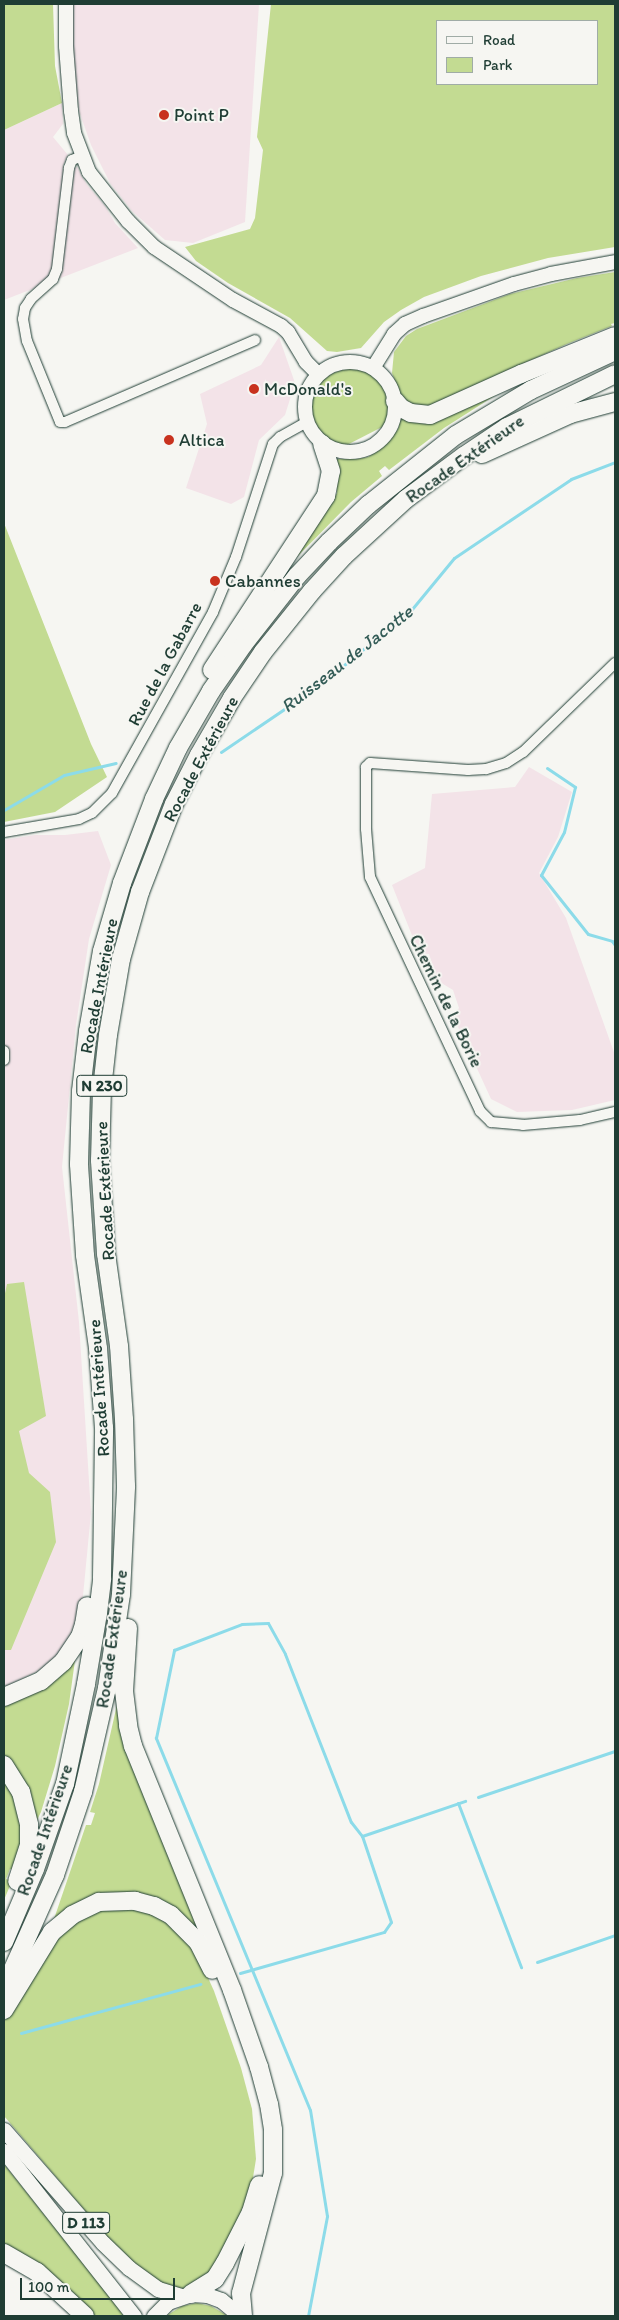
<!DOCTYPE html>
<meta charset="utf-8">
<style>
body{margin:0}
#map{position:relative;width:619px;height:2320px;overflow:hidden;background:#f6f6f2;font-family:Itim,sans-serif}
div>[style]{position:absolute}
.built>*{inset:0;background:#f3e3e8}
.green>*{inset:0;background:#c3db92}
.stream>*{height:3px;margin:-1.5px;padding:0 1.5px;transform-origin:1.5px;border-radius:1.5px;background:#8cdbe9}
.roads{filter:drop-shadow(0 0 1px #1f3d34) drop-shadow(0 0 1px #1f3d34)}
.street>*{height:10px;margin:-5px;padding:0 5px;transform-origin:5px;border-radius:5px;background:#f6f6f2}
.secondary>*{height:14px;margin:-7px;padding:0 7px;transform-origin:7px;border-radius:7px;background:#f6f6f2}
.secondary>.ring{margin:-7px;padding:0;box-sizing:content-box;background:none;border:14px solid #f6f6f2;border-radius:50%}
.primary>*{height:15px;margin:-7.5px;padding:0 7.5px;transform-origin:7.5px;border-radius:7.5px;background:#f6f6f2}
.highway>*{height:18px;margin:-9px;padding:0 9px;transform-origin:9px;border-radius:9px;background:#f6f6f2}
.dots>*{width:14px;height:14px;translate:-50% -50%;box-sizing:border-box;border:2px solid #f6f6f2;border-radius:50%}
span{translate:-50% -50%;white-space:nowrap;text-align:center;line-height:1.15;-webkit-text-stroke:4px #f6f6f2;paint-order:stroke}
.shield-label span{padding:1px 4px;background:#f6f6f2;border:1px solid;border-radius:4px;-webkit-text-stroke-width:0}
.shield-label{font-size:16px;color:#1f3d34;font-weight:700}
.poi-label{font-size:18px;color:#1f3d34}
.left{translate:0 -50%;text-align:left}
.street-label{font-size:18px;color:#1f3d34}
.water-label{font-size:19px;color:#355d58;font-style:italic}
.frame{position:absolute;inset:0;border:5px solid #1f3d34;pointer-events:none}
.legend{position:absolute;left:436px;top:20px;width:162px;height:65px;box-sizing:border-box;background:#f6f6f2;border:1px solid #a0aca6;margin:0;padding:6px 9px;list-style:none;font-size:15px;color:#1f3d34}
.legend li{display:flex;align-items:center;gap:10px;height:25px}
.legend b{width:25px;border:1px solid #a0aca6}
.scale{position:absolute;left:20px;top:2278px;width:155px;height:22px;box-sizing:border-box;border:2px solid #1f3d34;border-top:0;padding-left:6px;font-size:15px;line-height:18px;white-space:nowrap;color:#1f3d34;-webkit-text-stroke:4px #f6f6f2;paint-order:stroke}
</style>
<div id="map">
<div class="built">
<div style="clip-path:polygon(71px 4px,259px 4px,245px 222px,193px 243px,165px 240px,133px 212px,110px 183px,91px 145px,79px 111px,74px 70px)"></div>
<div style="clip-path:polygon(62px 103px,63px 124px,53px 137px,68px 155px,63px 166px,69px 168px,77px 167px,87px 185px,105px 206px,115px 223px,138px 248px,4px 300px,4px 130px)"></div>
<div style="clip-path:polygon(279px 337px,295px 383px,285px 415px,259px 440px,244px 497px,231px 504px,186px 488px,207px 424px,200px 394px,261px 365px)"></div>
<div style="clip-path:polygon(529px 767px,572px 792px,558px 837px,539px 873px,566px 918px,615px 1055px,615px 1100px,572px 1110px,517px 1112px,491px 1099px,453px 1016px,459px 1008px,453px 990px,438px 981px,429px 954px,419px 953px,392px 885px,425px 868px,432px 794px,515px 787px)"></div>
<div style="clip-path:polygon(98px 831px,111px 865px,89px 939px,76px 1025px,62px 1167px,79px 1322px,91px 1513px,80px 1627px,58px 1662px,4px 1687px,4px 840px,35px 835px,65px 835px)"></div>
</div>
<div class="green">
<div style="clip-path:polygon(4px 4px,53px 4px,55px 66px,62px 103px,4px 130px)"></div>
<div style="clip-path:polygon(evenodd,271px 4px,615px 4px,615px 247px,548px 258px,481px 276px,424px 297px,401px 310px,384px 322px,361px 348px,337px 352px,327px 351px,290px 318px,228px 283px,196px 261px,185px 247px,250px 229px,255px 218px,263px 150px,257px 137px,271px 4px,598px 21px,598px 84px,438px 84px,438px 21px,598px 21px)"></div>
<div style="clip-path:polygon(615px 272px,615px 323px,611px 324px,612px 326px,567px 344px,427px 407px,410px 407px,400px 394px,392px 373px,394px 352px,406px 336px,417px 329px,510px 294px,577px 278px)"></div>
<div style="clip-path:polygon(345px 369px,358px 369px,370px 374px,379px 382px,386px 392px,389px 405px,388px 417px,384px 426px,345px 446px,326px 438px,317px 428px,312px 416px,311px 403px,315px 391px,322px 380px,333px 373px)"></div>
<div style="clip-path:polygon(499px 393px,444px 428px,389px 470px,385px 466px,379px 471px,382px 476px,351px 502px,290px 564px,337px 493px,333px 459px,356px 459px,368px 457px,383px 447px,398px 429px,401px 416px)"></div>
<div style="clip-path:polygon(4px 523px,91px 744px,107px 777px,55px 812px,4px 822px)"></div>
<div style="clip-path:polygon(24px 1282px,46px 1416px,19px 1431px,29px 1473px,50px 1492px,56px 1542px,11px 1650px,4px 1650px,4px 1298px,7px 1284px)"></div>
<div style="clip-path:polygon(76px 1653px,69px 1704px,55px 1766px,41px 1812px,35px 1824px,20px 1776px,4px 1754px,4px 1702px)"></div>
<div style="clip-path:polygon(119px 1696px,218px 1969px,156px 1900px,54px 1919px,86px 1825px,91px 1825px,95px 1813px,90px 1812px,99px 1784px)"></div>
<div style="clip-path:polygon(4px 1776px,20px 1809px,21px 1849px,15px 1870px,10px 1869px,6px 1879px,12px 1881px,4px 1900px)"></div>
<div style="clip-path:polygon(139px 1909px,160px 1917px,176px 1929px,190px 1944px,200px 1960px,214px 1991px,241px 2068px,252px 2109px,256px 2159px,251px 2190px,245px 2209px,213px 2274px,185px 2289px,166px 2287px,120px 2252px,4px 2116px,4px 2022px,37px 1964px,54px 1939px,76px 1919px,96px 1910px)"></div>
<div style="clip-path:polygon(4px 2164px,98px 2282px,124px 2316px,92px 2316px,4px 2246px)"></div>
<div style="clip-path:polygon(197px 2303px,211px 2306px,228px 2316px,166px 2316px,182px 2306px)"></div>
</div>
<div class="stream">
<div style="left:221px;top:752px;width:121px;rotate:-34.2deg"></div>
<div style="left:321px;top:684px;width:118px;rotate:-39.5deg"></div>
<div style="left:412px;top:609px;width:66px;rotate:-50.5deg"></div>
<div style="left:454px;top:558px;width:141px;rotate:-34deg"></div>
<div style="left:571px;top:479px;width:47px;rotate:-21.1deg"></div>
<div style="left:547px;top:768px;width:34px;rotate:34deg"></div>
<div style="left:575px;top:787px;width:46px;rotate:103.7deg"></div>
<div style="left:564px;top:832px;width:49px;rotate:118.1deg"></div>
<div style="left:541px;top:875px;width:75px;rotate:51.5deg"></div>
<div style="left:588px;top:934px;width:25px;rotate:16deg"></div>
<div style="left:612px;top:941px;width:5px;rotate:53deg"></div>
<div style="left:4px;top:810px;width:69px;rotate:-30.3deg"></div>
<div style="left:64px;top:775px;width:53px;rotate:-13deg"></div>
<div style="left:478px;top:1797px;width:145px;rotate:-18.6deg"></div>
<div style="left:458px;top:1803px;width:176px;rotate:69deg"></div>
<div style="left:537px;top:1962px;width:83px;rotate:-19.1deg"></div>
<div style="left:240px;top:1973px;width:150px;rotate:-15.9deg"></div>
<div style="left:384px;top:1932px;width:12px;rotate:-55deg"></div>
<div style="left:391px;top:1922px;width:91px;rotate:-108.6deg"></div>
<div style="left:362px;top:1836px;width:109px;rotate:-18.8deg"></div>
<div style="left:21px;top:2033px;width:186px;rotate:-15.3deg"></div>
<div style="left:308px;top:2316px;width:102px;rotate:-79.2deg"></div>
<div style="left:327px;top:2216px;width:107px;rotate:-99.1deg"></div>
<div style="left:310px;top:2110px;width:403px;rotate:-112.5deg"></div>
<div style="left:156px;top:1738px;width:90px;rotate:-78.4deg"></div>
<div style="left:174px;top:1650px;width:73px;rotate:-20.9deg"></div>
<div style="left:242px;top:1624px;width:26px;rotate:-2deg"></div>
<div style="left:268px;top:1623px;width:35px;rotate:61deg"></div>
<div style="left:285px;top:1654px;width:180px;rotate:68.6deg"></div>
<div style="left:351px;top:1822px;width:18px;rotate:52deg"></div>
</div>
<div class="roads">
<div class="street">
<div style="left:82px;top:156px;width:11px;rotate:158deg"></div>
<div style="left:72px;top:160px;width:9px;rotate:111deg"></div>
<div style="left:69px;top:168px;width:102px;rotate:96.8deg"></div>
<div style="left:57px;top:269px;width:11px;rotate:112deg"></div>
<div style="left:53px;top:279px;width:30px;rotate:138deg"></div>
<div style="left:31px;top:299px;width:11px;rotate:124deg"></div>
<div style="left:25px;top:308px;width:11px;rotate:100deg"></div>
<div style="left:23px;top:319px;width:22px;rotate:80deg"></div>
<div style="left:27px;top:341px;width:87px;rotate:67.8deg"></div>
<div style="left:60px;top:422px;width:5px"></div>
<div style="left:65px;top:422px;width:207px;rotate:-23.3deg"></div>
<div style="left:615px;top:663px;width:128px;rotate:135.9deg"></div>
<div style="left:523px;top:752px;width:20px;rotate:147deg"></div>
<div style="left:506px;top:763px;width:21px;rotate:163deg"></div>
<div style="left:486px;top:769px;width:18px;rotate:177deg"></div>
<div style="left:468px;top:770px;width:98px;rotate:-175.9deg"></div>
<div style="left:370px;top:763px;width:6px;rotate:135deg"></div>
<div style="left:366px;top:767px;width:62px;rotate:90deg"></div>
<div style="left:366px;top:829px;width:48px;rotate:85.2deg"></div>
<div style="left:370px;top:877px;width:259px;rotate:64.8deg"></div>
<div style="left:480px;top:1111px;width:16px;rotate:45deg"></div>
<div style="left:491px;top:1122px;width:32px;rotate:5deg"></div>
<div style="left:523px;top:1125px;width:57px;rotate:-5deg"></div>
<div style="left:580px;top:1120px;width:36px;rotate:-13deg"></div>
<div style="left:4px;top:832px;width:76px;rotate:-9.8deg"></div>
<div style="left:79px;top:819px;width:14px;rotate:-25deg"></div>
<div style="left:92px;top:813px;width:28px;rotate:-45deg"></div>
<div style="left:112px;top:793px;width:207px;rotate:-60.8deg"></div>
<div style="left:213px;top:612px;width:60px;rotate:-67.3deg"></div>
<div style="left:236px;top:557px;width:119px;rotate:-71.9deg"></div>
<div style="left:273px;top:444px;width:10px;rotate:-45deg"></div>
<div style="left:280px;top:437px;width:31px;rotate:-29deg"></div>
<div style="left:4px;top:1051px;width:9px;rotate:90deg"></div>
</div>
<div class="secondary">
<div style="left:66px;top:4px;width:42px;rotate:90deg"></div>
<div style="left:66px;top:46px;width:65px;rotate:85.6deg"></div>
<div style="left:71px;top:111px;width:22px;rotate:82deg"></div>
<div style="left:74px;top:133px;width:42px;rotate:69deg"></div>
<div style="left:89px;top:172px;width:63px;rotate:51.5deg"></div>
<div style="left:128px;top:221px;width:37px;rotate:45deg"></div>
<div style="left:154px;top:247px;width:95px;rotate:33.9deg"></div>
<div style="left:233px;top:300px;width:55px;rotate:28.4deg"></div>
<div style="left:281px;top:326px;width:9px;rotate:41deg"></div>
<div style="left:288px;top:332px;width:35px;rotate:59deg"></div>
<div style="left:306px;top:362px;width:17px;rotate:45deg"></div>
<div class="ring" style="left:305px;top:362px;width:76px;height:76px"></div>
<div style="left:373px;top:368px;width:40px;rotate:-58deg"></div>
<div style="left:394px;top:334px;width:15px;rotate:-42deg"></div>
<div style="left:405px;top:324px;width:20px;rotate:-24deg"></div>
<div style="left:423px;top:316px;width:96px;rotate:-19.4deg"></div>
<div style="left:514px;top:284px;width:38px;rotate:-15deg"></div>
<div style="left:551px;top:274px;width:65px;rotate:-10.6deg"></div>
</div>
<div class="primary">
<div style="left:4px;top:2130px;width:150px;rotate:48.8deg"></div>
<div style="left:103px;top:2243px;width:36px;rotate:44deg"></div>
<div style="left:129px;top:2268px;width:36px;rotate:36deg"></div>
<div style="left:158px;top:2289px;width:24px;rotate:17deg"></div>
<div style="left:4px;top:2151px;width:210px;rotate:51.8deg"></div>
<div style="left:154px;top:2316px;width:20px;rotate:-45deg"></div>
<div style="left:168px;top:2302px;width:24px;rotate:-19deg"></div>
<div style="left:191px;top:2294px;width:16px;rotate:4deg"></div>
<div style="left:207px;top:2295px;width:15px;rotate:20deg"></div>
<div style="left:221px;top:2300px;width:25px;rotate:40deg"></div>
</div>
<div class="highway">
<div style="left:395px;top:401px;width:9px;rotate:49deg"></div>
<div style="left:401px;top:408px;width:11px;rotate:27deg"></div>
<div style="left:411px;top:413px;width:19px;rotate:6deg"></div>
<div style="left:430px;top:415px;width:100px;rotate:-24.3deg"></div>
<div style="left:521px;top:374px;width:101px;rotate:-22deg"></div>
<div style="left:482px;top:454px;width:97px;rotate:-24.4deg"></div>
<div style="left:570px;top:414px;width:47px;rotate:-14.9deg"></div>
<div style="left:212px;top:670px;width:208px;rotate:-56.8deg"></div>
<div style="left:326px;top:496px;width:25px;rotate:-79deg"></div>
<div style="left:331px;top:471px;width:28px;rotate:-108deg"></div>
<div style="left:128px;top:1628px;width:63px;rotate:93.6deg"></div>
<div style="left:124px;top:1691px;width:35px;rotate:83deg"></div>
<div style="left:128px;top:1726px;width:21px;rotate:76deg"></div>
<div style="left:133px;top:1746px;width:263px;rotate:67.9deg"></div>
<div style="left:232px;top:1990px;width:82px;rotate:70.7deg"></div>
<div style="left:259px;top:2067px;width:38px;rotate:75deg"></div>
<div style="left:269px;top:2104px;width:26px;rotate:81deg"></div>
<div style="left:273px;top:2130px;width:43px;rotate:90deg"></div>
<div style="left:273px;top:2173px;width:124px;rotate:104.9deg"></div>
<div style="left:241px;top:2293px;width:23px;rotate:85deg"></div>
<div style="left:4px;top:1697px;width:40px;rotate:-23.4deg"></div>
<div style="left:41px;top:1681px;width:29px;rotate:-41deg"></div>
<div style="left:63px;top:1662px;width:30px;rotate:-56deg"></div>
<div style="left:80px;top:1637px;width:13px;rotate:-72deg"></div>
<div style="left:84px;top:1625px;width:19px;rotate:-81deg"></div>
<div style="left:4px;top:1765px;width:32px;rotate:58deg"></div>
<div style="left:21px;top:1792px;width:34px;rotate:76deg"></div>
<div style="left:29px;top:1825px;width:20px;rotate:90deg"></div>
<div style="left:29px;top:1845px;width:38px;rotate:108deg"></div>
<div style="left:4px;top:1942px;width:79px;rotate:-67deg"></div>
<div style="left:35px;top:1869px;width:90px;rotate:-70.6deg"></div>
<div style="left:65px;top:1784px;width:102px;rotate:-78.1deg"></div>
<div style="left:86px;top:1684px;width:72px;rotate:-80.4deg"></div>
<div style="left:98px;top:1613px;width:35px;rotate:-83deg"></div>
<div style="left:102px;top:1578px;width:150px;rotate:-89.2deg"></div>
<div style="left:104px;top:1428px;width:80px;rotate:-94.3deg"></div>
<div style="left:98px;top:1348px;width:94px;rotate:-98deg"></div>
<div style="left:85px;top:1255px;width:91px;rotate:-93.8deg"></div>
<div style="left:79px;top:1164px;width:73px;rotate:-88.4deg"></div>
<div style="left:81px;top:1091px;width:60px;rotate:-83.3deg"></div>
<div style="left:88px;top:1031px;width:81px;rotate:-80.1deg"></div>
<div style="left:102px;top:951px;width:71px;rotate:-73.6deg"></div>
<div style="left:122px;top:883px;width:90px;rotate:-69.1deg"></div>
<div style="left:154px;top:799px;width:56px;rotate:-64.8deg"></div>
<div style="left:178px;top:748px;width:66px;rotate:-59.9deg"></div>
<div style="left:211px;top:691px;width:56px;rotate:-55.2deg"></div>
<div style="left:243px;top:645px;width:88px;rotate:-52deg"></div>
<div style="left:297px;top:576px;width:47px;rotate:-46.7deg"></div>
<div style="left:329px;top:542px;width:54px;rotate:-43.5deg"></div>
<div style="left:368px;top:505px;width:112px;rotate:-38.5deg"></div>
<div style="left:456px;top:435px;width:87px;rotate:-31deg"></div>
<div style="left:531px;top:390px;width:93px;rotate:-24.9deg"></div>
<div style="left:4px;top:1989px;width:125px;rotate:-65.9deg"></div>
<div style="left:55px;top:1875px;width:88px;rotate:-71.4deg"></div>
<div style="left:83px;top:1792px;width:107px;rotate:-77deg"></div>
<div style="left:107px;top:1688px;width:95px;rotate:-81.5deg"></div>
<div style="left:121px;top:1594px;width:108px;rotate:-87.3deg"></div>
<div style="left:126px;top:1486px;width:67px;rotate:-91.7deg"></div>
<div style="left:124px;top:1419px;width:73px;rotate:-93.9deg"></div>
<div style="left:119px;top:1346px;width:93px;rotate:-98deg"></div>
<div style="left:106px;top:1254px;width:94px;rotate:-93.7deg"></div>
<div style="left:100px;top:1160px;width:71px;rotate:-88.4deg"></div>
<div style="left:102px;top:1089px;width:54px;rotate:-83.7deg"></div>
<div style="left:108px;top:1035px;width:77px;rotate:-80.3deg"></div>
<div style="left:121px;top:959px;width:70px;rotate:-74.2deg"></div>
<div style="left:140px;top:892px;width:94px;rotate:-68.9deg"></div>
<div style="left:174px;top:804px;width:55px;rotate:-63deg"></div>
<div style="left:199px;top:755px;width:66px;rotate:-59.9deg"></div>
<div style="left:232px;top:698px;width:55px;rotate:-56deg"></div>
<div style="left:263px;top:652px;width:78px;rotate:-51.2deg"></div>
<div style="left:312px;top:591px;width:47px;rotate:-47.6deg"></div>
<div style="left:344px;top:556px;width:84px;rotate:-42.6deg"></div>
<div style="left:406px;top:499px;width:72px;rotate:-36.6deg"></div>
<div style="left:464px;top:456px;width:52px;rotate:-34deg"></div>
<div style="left:507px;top:427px;width:120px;rotate:-26.1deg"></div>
<div style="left:4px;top:2010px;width:92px;rotate:-58.4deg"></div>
<div style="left:52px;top:1932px;width:26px;rotate:-40deg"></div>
<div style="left:72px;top:1915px;width:30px;rotate:-26deg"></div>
<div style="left:99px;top:1902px;width:36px;rotate:-2deg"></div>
<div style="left:135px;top:1901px;width:20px;rotate:15deg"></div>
<div style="left:154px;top:1906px;width:19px;rotate:28deg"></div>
<div style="left:171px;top:1915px;width:38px;rotate:45deg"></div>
<div style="left:198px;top:1942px;width:31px;rotate:63deg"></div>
<div style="left:4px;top:2253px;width:38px;rotate:30deg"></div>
<div style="left:37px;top:2272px;width:65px;rotate:42.5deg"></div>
<div style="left:191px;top:2294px;width:28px;rotate:-32deg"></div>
<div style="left:215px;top:2279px;width:19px;rotate:-58deg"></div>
<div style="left:225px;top:2263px;width:57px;rotate:-63deg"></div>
<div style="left:251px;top:2212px;width:28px;rotate:-73deg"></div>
</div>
</div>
<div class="dots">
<div style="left:164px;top:115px;background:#c8321e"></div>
<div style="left:254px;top:389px;background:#c8321e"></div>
<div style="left:169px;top:440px;background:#c8321e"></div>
<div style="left:215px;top:581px;background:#c8321e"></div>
</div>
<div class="shield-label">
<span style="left:102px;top:1086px">N 230</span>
<span style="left:86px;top:2223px">D 113</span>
</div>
<div class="poi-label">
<span class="left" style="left:174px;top:115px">Point P</span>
<span class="left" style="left:264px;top:389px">McDonald's</span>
<span class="left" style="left:179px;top:440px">Altica</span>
<span class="left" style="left:225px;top:581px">Cabannes</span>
</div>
<div class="street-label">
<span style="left:465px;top:459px;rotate:-35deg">Rocade Extérieure</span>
<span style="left:165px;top:664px;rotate:-62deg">Rue de la Gabarre</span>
<span style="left:201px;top:759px;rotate:-62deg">Rocade Extérieure</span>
<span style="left:99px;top:986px;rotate:-79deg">Rocade Intérieure</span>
<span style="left:446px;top:1001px;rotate:64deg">Chemin de la Borie</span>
<span style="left:105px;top:1191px;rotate:-93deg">Rocade Extérieure</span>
<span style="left:99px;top:1388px;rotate:-94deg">Rocade Intérieure</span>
<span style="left:112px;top:1639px;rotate:-82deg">Rocade Extérieure</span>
<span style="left:45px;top:1830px;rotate:-71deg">Rocade Intérieure</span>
</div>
<div class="water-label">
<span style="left:347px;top:659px;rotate:-38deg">Ruisseau de Jacotte</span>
</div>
<div class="frame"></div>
<ul class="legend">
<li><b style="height:6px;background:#f6f6f2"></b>Road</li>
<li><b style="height:14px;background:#c3db92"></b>Park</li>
</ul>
<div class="scale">100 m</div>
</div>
